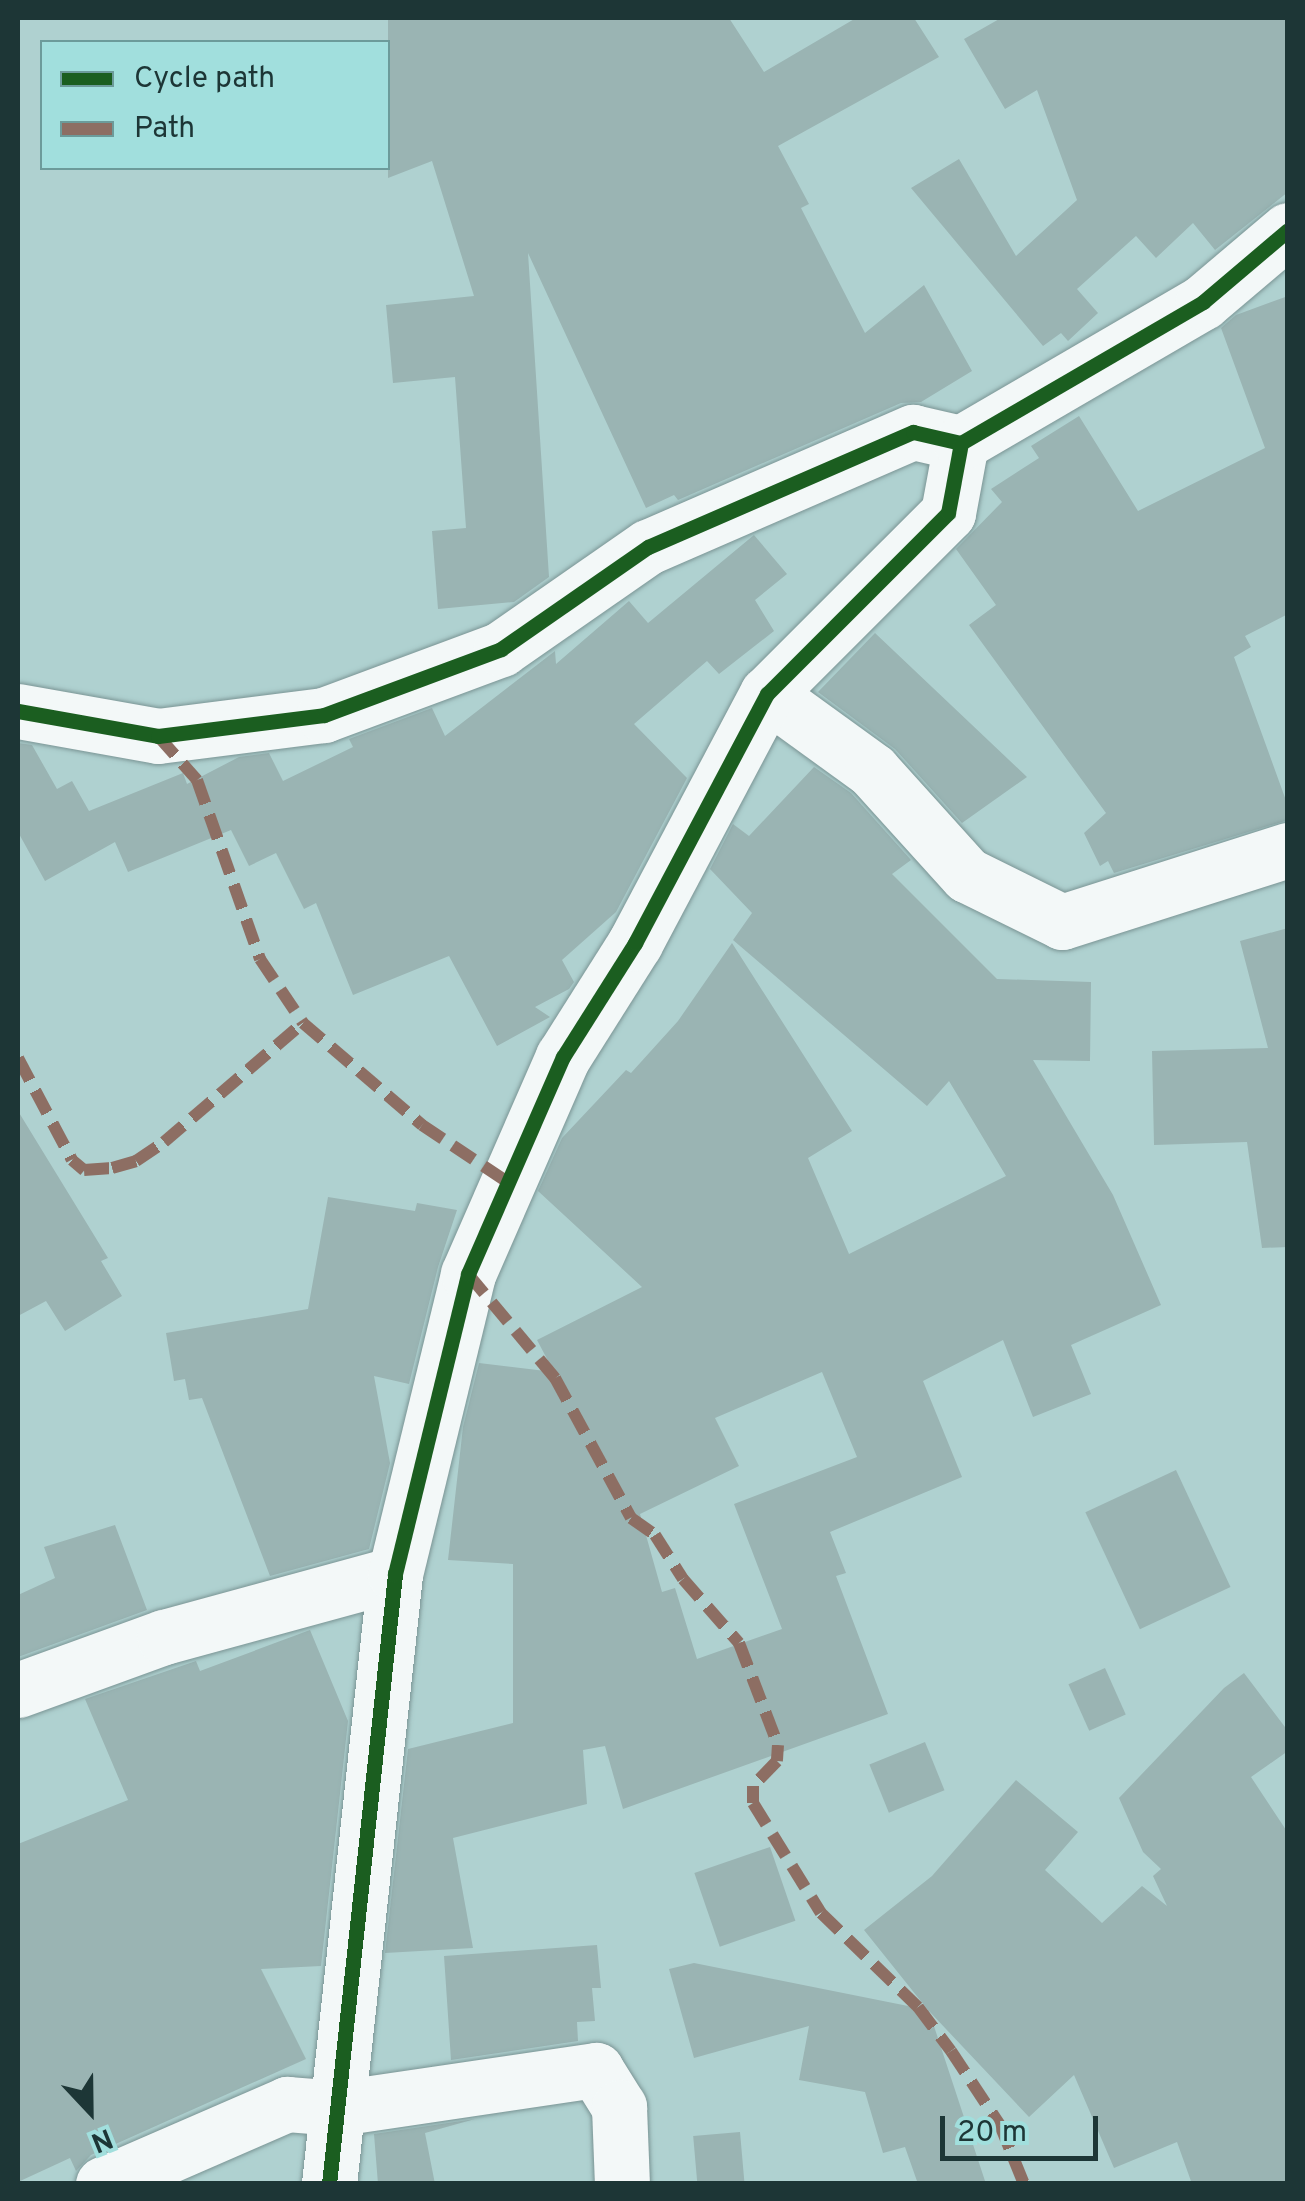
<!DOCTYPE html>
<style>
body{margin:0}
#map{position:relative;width:1305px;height:2201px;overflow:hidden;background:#afd1d0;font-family:Overpass,sans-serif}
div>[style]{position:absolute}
.building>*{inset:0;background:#9ab4b3;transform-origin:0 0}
.roads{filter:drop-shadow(0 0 2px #7a9494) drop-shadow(0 0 2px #7a9494)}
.minor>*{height:55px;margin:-27.5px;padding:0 27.5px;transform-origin:27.5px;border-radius:27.5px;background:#f3f8f8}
.quiet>*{height:12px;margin-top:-6px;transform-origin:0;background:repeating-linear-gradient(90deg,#8d6e63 0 25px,transparent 0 37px)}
.cycleway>*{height:15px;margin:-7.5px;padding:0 7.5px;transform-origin:7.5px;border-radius:7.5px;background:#1b5e20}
span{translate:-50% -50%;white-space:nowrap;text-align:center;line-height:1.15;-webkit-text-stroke:10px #a1dfdd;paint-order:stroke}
.frame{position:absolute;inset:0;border:20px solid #1d3636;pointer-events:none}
.legend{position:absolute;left:40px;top:40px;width:350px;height:130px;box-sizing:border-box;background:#a1dfdd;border:2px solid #6c9b9a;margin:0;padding:12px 18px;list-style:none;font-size:30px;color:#1d3636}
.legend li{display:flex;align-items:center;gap:20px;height:50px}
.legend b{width:50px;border:2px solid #6c9b9a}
.north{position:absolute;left:40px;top:2061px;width:100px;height:100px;-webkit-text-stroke:8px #a1dfdd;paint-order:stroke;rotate:158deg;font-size:28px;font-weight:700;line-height:40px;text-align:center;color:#1d3636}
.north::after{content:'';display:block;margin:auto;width:35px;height:45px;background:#1d3636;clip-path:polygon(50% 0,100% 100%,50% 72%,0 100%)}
.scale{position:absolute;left:940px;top:2116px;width:158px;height:45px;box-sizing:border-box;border:5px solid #1d3636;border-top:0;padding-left:12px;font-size:30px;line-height:35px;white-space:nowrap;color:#1d3636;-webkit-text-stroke:8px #a1dfdd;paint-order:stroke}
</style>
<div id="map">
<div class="building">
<div style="clip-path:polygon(388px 18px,729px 18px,764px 72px,856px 18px,914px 18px,939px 57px,778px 146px,809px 204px,801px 208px,865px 333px,924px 285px,972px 371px,921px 402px,901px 403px,678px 500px,674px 495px,646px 508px,528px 253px,549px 577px,514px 602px,438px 609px,432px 531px,466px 528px,455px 377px,393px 383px,386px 305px,474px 296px,432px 161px,388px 178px)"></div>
<div style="clip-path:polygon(1001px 18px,1288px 18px,1288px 192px,1215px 250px,1193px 223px,1156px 258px,1136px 236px,1077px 289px,1098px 313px,1068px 341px,1061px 333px,1043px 346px,911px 188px,959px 159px,1016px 256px,1077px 200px,1037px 90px,1005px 109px,964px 39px)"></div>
<div style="clip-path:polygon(1288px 296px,1288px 614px,1245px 636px,1251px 647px,1234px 657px,1288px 806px,1288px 820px,1114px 873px,1108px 861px,1100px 866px,1084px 833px,1106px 813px,969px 625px,996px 605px,956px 549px,1002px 502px,991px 489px,1039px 458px,1031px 446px,1079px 416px,1138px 511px,1265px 448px,1221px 328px,1236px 315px)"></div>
<div style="clip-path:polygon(754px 535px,787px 574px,755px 600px,774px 631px,719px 674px,707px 661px,634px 724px,687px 778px,616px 912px,562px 960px,574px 982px,569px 989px,535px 1007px,550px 1017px,497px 1046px,449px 956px,353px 995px,316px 903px,304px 909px,276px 853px,249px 866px,231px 830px,128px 872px,115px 842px,45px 881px,18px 832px,18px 743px,32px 745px,57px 789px,72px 781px,89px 811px,183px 773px,187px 784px,239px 757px,269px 753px,283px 781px,353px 747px,349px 739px,432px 708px,445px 736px,555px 651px,556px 664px,629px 601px,648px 623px)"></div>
<div style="clip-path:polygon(875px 633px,1027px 777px,962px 823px,895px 749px,818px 692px)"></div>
<div style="clip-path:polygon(evenodd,814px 767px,851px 793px,911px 860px,892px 874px,997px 979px,1091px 982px,1090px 1061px,1033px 1060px,1113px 1195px,1161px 1305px,1071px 1345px,1091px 1394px,1033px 1417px,1003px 1340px,923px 1381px,962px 1477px,830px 1532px,846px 1573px,836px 1576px,888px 1714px,623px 1809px,605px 1746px,583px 1750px,587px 1804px,453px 1838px,473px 1948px,385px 1953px,408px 1749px,513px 1723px,513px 1564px,448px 1560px,463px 1427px,479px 1363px,554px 1372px,537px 1340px,642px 1287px,538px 1191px,562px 1138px,626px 1070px,631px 1073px,678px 1021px,732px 943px,852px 1131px,808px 1158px,849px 1254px,1006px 1176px,949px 1081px,927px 1106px,733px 940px,752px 913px,710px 869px,733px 824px,749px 836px,814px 767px,822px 1372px,857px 1457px,734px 1504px,782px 1629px,697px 1659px,675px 1588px,662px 1592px,640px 1514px,739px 1466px,715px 1418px,822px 1372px)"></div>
<div style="clip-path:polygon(1288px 928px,1288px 1247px,1262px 1248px,1247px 1142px,1154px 1145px,1152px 1051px,1268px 1048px,1240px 941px)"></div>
<div style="clip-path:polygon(18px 1111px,108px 1258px,101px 1261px,122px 1296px,65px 1331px,46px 1301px,18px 1316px)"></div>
<div style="clip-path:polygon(328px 1197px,415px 1211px,417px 1203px,457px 1210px,438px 1267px,409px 1384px,374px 1376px,390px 1463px,369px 1549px,270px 1576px,202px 1398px,189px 1400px,185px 1379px,174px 1381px,166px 1333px,308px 1309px)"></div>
<div style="left:1176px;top:1470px;width:129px;height:100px;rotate:65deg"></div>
<div style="clip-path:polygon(115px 1525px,147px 1610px,18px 1657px,18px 1595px,55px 1578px,44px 1547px)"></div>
<div style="clip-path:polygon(310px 1630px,348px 1721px,321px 1966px,261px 1969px,306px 2059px,91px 2155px,76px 2171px,70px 2158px,18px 2182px,18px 1844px,128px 1800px,85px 1699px,196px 1661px,200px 1671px)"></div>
<div style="left:1105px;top:1668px;width:51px;height:40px;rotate:66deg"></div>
<div style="clip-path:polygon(1244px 1673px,1288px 1731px,1288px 1751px,1251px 1777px,1288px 1833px,1288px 2184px,1192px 2184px,1177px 2142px,1114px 2168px,1074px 2075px,1029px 2117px,929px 2011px,986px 2184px,918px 2184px,905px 2147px,883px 2153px,865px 2092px,799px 2080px,809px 2026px,694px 2058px,669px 1969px,694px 1963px,928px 2010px,864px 1930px,932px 1876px,1016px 1780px,1078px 1832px,1045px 1870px,1102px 1923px,1142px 1886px,1167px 1906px,1153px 1876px,1161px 1869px,1143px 1852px,1119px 1798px,1224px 1688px)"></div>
<div style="left:925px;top:1742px;width:52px;height:60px;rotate:68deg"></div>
<div style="left:770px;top:1847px;width:78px;height:80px;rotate:71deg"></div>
<div style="clip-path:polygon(597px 1945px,601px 1988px,592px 1988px,595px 2021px,577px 2022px,578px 2041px,451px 2060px,444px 1956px)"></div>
<div style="clip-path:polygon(475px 2119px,425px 2133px,435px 2184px,378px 2184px,374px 2134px)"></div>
<div style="left:740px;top:2132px;width:52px;height:47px;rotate:85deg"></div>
</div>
<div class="roads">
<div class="minor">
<div style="left:767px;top:694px;width:130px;rotate:35.9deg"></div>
<div style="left:872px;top:770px;width:142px;rotate:47.9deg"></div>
<div style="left:967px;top:875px;width:106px;rotate:26.3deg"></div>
<div style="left:1062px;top:922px;width:237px;rotate:-17.7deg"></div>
<div style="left:18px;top:711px;width:142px;rotate:10.1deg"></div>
<div style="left:158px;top:736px;width:167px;rotate:-7.2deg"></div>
<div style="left:324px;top:715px;width:189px;rotate:-20.4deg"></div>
<div style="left:501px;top:649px;width:179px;rotate:-34.8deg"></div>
<div style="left:648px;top:547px;width:289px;rotate:-23.5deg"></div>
<div style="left:913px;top:432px;width:49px;rotate:12.9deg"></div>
<div style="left:18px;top:1690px;width:155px;rotate:-20deg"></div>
<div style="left:164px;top:1637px;width:239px;rotate:-15.3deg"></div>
<div style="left:103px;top:2184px;width:201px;rotate:-23.5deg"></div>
<div style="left:287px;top:2104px;width:51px;rotate:4.5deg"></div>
<div style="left:338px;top:2108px;width:261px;rotate:-8.4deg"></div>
<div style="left:596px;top:2070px;width:44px;rotate:58.1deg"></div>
<div style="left:619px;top:2107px;width:77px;rotate:87.8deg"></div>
<div style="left:329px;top:2184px;width:614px;rotate:-83.82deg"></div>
<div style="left:395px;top:1574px;width:309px;rotate:-76.3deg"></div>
<div style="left:468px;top:1274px;width:237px;rotate:-66.4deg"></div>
<div style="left:563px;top:1057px;width:135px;rotate:-57.7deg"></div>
<div style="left:635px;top:943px;width:282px;rotate:-62.1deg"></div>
<div style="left:767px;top:694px;width:256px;rotate:-45deg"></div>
<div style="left:948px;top:513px;width:71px;rotate:-79.5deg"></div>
<div style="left:961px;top:443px;width:280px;rotate:-30.2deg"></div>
<div style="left:1203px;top:302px;width:111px;rotate:-40.3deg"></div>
</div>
</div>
<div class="quiet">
<div style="left:158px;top:736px;width:59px;rotate:48.4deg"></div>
<div style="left:197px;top:780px;width:190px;rotate:70.6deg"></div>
<div style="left:260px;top:959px;width:77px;rotate:56.1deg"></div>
<div style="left:303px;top:1023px;width:157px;rotate:40.6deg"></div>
<div style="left:422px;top:1125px;width:105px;rotate:33.7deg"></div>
<div style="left:18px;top:1058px;width:115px;rotate:62.1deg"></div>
<div style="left:72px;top:1160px;width:16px;rotate:40deg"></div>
<div style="left:84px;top:1170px;width:28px;rotate:-4deg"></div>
<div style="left:112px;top:1168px;width:25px;rotate:-16deg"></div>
<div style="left:136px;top:1161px;width:34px;rotate:-34deg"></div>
<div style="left:164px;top:1142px;width:183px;rotate:-40.6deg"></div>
<div style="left:468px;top:1274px;width:136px;rotate:50.1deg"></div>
<div style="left:555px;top:1378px;width:159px;rotate:61.5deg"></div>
<div style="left:631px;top:1518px;width:29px;rotate:35deg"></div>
<div style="left:655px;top:1535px;width:52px;rotate:57.5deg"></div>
<div style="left:683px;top:1579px;width:85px;rotate:48.8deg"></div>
<div style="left:739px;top:1643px;width:109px;rotate:69.1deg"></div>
<div style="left:778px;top:1745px;width:16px;rotate:94deg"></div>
<div style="left:777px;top:1761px;width:35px;rotate:134deg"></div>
<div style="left:753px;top:1786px;width:17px;rotate:90deg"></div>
<div style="left:753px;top:1803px;width:129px;rotate:58.3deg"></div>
<div style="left:821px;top:1913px;width:135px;rotate:44.1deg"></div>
<div style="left:918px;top:2007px;width:55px;rotate:53.1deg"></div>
<div style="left:951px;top:2051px;width:89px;rotate:56.5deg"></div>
<div style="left:1000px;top:2125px;width:64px;rotate:67.9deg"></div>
</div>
<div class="cycleway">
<div style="left:18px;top:711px;width:142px;rotate:10.1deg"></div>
<div style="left:158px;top:736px;width:167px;rotate:-7.2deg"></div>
<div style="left:324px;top:715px;width:189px;rotate:-20.4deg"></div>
<div style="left:501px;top:649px;width:179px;rotate:-34.8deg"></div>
<div style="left:648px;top:547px;width:289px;rotate:-23.5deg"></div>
<div style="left:913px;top:432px;width:49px;rotate:12.9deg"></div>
<div style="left:329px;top:2184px;width:614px;rotate:-83.82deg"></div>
<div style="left:395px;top:1574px;width:309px;rotate:-76.3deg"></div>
<div style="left:468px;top:1274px;width:237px;rotate:-66.4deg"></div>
<div style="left:563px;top:1057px;width:135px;rotate:-57.7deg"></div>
<div style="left:635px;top:943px;width:282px;rotate:-62.1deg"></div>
<div style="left:767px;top:694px;width:256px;rotate:-45deg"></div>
<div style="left:948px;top:513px;width:71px;rotate:-79.5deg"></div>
<div style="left:961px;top:443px;width:280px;rotate:-30.2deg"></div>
<div style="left:1203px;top:302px;width:111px;rotate:-40.3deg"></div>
</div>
<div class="frame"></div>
<ul class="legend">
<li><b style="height:12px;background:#1b5e20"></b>Cycle path</li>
<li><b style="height:12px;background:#8d6e63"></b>Path</li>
</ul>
<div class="north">N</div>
<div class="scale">20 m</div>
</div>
